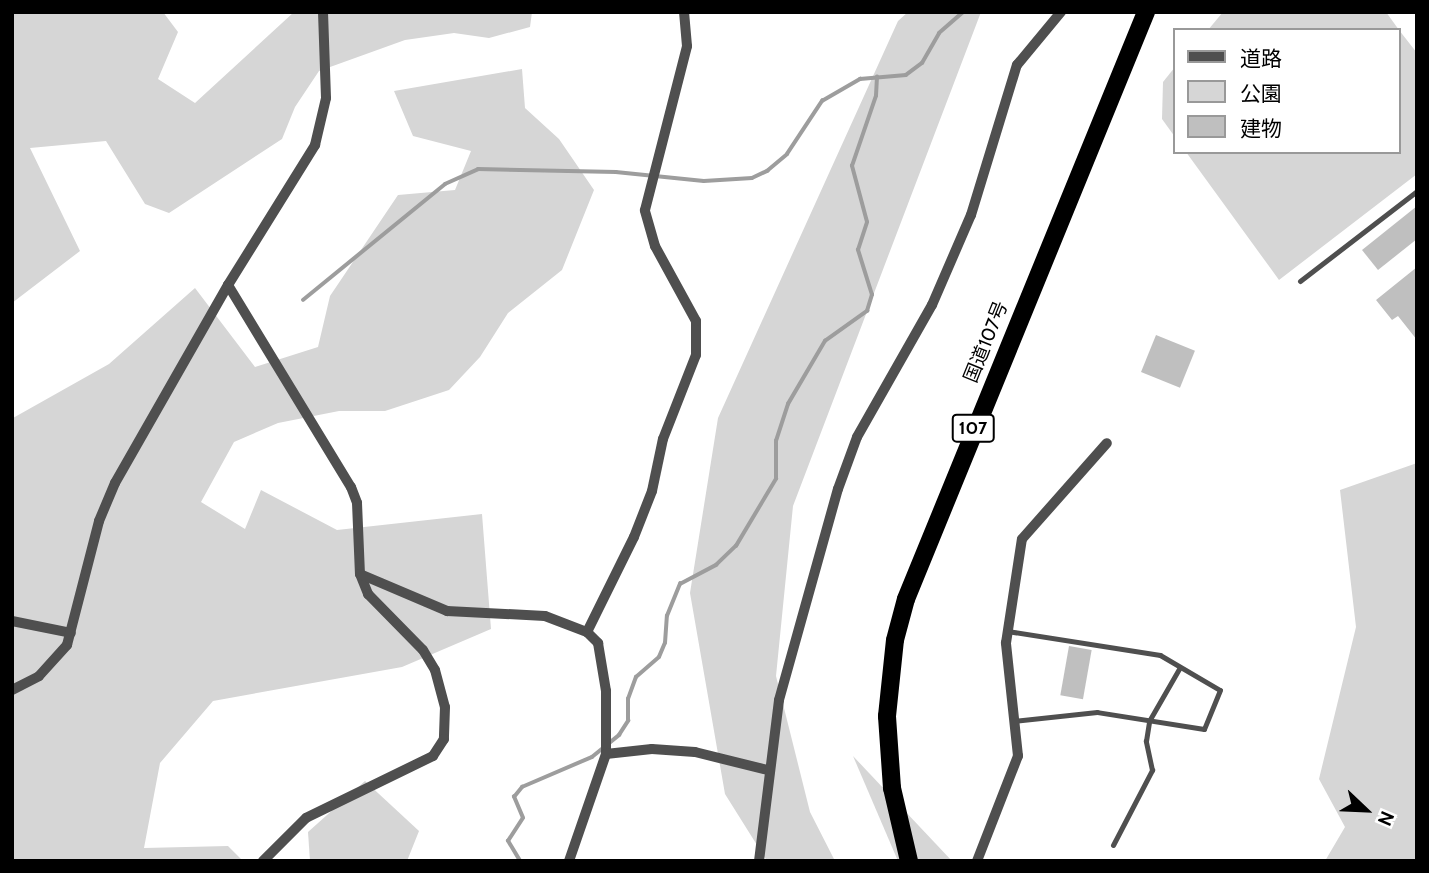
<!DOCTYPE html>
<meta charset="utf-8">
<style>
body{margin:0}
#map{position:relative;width:1429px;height:873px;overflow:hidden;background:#fff;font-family:Cabin,"Noto Sans JP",sans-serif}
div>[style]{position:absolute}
.green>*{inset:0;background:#d6d6d6}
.stream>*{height:3.5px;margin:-1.75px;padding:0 1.75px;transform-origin:1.75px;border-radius:1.75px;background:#9d9d9d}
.building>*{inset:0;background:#bfbfbf;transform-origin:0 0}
.lane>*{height:5px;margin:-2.5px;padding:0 2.5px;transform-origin:2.5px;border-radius:2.5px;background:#4f4f4f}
.street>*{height:10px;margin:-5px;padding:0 5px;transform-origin:5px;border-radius:5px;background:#4f4f4f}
.highway>*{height:18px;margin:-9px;padding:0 9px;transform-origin:9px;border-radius:9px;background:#000}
span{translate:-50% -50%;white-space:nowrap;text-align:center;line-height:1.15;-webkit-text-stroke:7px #fff;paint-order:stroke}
.shield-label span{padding:2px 5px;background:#fff;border:2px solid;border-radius:5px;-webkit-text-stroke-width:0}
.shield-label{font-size:18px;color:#000;font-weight:700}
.street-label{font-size:19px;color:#000}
.frame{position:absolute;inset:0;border:14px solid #000;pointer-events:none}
.legend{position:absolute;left:1173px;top:28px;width:228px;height:126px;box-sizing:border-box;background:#fff;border:2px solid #999;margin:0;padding:9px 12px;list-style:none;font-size:21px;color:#000}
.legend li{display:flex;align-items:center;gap:14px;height:35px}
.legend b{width:35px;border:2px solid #999}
.north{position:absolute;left:1331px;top:775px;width:70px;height:70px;-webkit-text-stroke:5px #fff;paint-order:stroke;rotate:113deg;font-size:19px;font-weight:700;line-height:28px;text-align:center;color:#000}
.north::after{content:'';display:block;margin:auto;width:24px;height:32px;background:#000;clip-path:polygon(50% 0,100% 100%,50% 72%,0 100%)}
</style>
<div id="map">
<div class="green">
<div style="clip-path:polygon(12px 12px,163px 12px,178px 32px,158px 79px,195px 103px,294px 12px,532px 12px,530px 27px,489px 38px,454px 33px,405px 40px,319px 71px,295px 107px,282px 139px,169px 213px,145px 204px,106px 141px,30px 148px,80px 251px,12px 303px)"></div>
<div style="clip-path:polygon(908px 12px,981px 12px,793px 506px,776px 676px,810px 812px,835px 861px,767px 861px,725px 794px,690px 593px,718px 418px,898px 21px)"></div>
<div style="clip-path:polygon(1223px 12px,1386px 12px,1399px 30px,1208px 30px)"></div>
<div style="clip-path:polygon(1399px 30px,1417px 53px,1417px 174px,1279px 280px,1186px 152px,1399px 152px)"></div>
<div style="clip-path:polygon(1175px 67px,1175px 137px,1162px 119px,1163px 82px)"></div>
<div style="clip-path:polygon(522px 69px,525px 108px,559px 139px,594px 190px,562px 270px,508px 313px,480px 357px,449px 390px,385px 411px,339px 411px,278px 423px,234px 442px,201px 502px,245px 529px,261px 490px,337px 530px,482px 514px,491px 629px,402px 667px,213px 701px,160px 763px,144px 848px,228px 846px,243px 861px,12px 861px,13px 418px,109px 364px,195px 288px,255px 367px,318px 347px,330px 296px,398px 195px,455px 190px,471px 151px,413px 136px,394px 91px)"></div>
<div style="clip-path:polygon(1417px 463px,1417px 861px,1325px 861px,1345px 827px,1319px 779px,1356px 627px,1340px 490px)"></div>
<div style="clip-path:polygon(853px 756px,952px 861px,898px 861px)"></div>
<div style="clip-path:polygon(365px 781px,419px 831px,407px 861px,310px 861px,308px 832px)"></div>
</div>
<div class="stream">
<div style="left:303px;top:300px;width:183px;rotate:-39.2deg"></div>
<div style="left:445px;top:184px;width:36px;rotate:-24deg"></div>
<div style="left:478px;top:169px;width:138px;rotate:1.2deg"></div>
<div style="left:616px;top:172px;width:88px;rotate:5.8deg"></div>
<div style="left:704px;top:181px;width:48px;rotate:-3.6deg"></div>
<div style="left:752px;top:178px;width:17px;rotate:-25deg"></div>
<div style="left:767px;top:171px;width:26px;rotate:-40deg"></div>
<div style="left:787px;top:154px;width:64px;rotate:-56.6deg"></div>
<div style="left:822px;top:101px;width:44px;rotate:-30.1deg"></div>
<div style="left:860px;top:79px;width:46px;rotate:-5deg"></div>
<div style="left:906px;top:75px;width:20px;rotate:-37deg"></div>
<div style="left:922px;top:63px;width:34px;rotate:-60deg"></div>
<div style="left:939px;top:33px;width:32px;rotate:-41deg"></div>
<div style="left:520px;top:861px;width:23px;rotate:-121deg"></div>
<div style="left:508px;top:841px;width:27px;rotate:-57deg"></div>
<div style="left:523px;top:818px;width:23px;rotate:-113deg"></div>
<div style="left:514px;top:797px;width:13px;rotate:-51deg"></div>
<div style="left:522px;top:787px;width:76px;rotate:-23.2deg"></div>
<div style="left:592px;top:757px;width:35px;rotate:-39deg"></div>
<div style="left:619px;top:735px;width:17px;rotate:-57deg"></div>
<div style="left:628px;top:721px;width:22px;rotate:-90deg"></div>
<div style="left:628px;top:699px;width:23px;rotate:-70deg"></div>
<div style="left:636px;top:677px;width:30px;rotate:-41deg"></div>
<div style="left:659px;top:657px;width:15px;rotate:-67deg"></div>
<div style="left:665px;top:643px;width:27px;rotate:-86deg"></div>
<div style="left:667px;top:616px;width:35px;rotate:-68deg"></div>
<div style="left:680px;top:584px;width:41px;rotate:-27.8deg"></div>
<div style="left:716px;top:565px;width:28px;rotate:-44deg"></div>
<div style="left:736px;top:546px;width:78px;rotate:-59.2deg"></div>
<div style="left:776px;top:479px;width:38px;rotate:-90deg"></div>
<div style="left:776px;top:441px;width:39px;rotate:-72deg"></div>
<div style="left:788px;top:404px;width:73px;rotate:-59.6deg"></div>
<div style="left:825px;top:341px;width:52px;rotate:-35.5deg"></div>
<div style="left:867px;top:311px;width:17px;rotate:-73deg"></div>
<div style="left:872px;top:295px;width:47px;rotate:-107.3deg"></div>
<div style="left:858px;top:250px;width:29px;rotate:-72deg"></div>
<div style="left:867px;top:222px;width:58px;rotate:-105deg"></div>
<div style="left:852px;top:166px;width:74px;rotate:-71.1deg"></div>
<div style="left:876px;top:96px;width:19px;rotate:-87deg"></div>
</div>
<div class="building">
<div style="clip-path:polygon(1417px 206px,1417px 239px,1378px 270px,1362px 250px)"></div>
<div style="clip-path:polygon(1417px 267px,1417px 340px,1398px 316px,1392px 320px,1376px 300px)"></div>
<div style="left:1156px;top:335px;width:42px;height:40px;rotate:22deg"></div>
<div style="left:1069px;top:646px;width:23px;height:50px;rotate:10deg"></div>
</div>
<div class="lane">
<div style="left:1300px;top:281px;width:148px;rotate:-37.6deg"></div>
<div style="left:1007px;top:631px;width:155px;rotate:8.9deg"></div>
<div style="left:1160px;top:655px;width:69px;rotate:30.3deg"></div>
<div style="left:1220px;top:690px;width:42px;rotate:112.3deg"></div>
<div style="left:1204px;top:729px;width:108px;rotate:-171deg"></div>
<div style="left:1097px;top:712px;width:83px;rotate:173.8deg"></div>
<div style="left:1113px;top:845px;width:85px;rotate:-62.5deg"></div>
<div style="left:1152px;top:770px;width:30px;rotate:-102deg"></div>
<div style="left:1146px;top:741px;width:20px;rotate:-81deg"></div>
<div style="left:1149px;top:721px;width:62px;rotate:-60.1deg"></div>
</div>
<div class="street">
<div style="left:228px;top:285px;width:237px;rotate:58.7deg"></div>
<div style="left:351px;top:487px;width:17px;rotate:69deg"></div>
<div style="left:357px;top:503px;width:71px;rotate:87.6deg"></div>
<div style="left:360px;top:574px;width:22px;rotate:68deg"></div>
<div style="left:368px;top:594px;width:78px;rotate:45.5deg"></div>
<div style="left:423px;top:650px;width:23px;rotate:59deg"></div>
<div style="left:435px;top:670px;width:38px;rotate:75deg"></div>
<div style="left:445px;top:707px;width:32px;rotate:92deg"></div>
<div style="left:444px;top:739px;width:20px;rotate:123deg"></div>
<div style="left:433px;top:756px;width:141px;rotate:154deg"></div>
<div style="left:306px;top:818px;width:61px;rotate:135deg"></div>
<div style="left:360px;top:574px;width:95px;rotate:23deg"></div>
<div style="left:447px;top:611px;width:98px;rotate:2.9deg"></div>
<div style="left:545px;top:616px;width:45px;rotate:20.9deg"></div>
<div style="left:587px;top:632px;width:16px;rotate:45deg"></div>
<div style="left:598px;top:643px;width:49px;rotate:80.5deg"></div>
<div style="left:606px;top:691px;width:63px;rotate:90deg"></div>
<div style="left:606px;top:754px;width:113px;rotate:109.1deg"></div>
<div style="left:12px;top:621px;width:60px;rotate:11.5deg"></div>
<div style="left:587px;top:632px;width:106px;rotate:-63.7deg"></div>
<div style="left:634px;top:537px;width:49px;rotate:-68.6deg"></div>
<div style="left:652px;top:491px;width:53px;rotate:-78.1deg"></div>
<div style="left:663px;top:439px;width:90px;rotate:-68.6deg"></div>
<div style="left:696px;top:355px;width:34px;rotate:-90deg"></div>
<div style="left:696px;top:321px;width:85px;rotate:-118.7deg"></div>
<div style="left:655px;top:246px;width:37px;rotate:-106deg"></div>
<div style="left:645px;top:210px;width:169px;rotate:-75.6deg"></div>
<div style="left:687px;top:46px;width:34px;rotate:-95deg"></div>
<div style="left:12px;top:690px;width:30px;rotate:-27deg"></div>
<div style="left:39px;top:676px;width:42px;rotate:-47.9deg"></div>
<div style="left:67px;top:645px;width:128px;rotate:-75.5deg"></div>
<div style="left:99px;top:521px;width:41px;rotate:-67.2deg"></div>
<div style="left:115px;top:483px;width:228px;rotate:-60.3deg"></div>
<div style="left:228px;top:285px;width:165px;rotate:-58.1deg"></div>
<div style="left:315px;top:145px;width:48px;rotate:-76.8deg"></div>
<div style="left:326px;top:98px;width:86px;rotate:-92deg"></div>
<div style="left:606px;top:754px;width:46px;rotate:-6.2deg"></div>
<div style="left:652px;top:749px;width:43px;rotate:4deg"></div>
<div style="left:695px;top:752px;width:75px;rotate:13.9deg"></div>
<div style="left:759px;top:861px;width:162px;rotate:-82.9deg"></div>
<div style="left:779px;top:700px;width:219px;rotate:-74.4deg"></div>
<div style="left:838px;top:489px;width:55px;rotate:-69.9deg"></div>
<div style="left:857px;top:437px;width:152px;rotate:-60.4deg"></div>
<div style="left:932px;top:305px;width:98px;rotate:-66.6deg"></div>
<div style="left:971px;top:215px;width:157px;rotate:-73deg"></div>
<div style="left:1017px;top:65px;width:69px;rotate:-50.3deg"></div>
<div style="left:977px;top:861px;width:113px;rotate:-68.7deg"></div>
<div style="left:1018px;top:756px;width:114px;rotate:-96.1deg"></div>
<div style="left:1006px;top:643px;width:105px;rotate:-81.3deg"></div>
<div style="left:1022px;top:539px;width:128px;rotate:-48.5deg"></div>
</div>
<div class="highway">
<div style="left:909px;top:861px;width:75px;rotate:-103.1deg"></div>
<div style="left:892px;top:788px;width:72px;rotate:-94deg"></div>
<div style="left:887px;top:716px;width:76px;rotate:-84deg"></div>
<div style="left:895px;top:640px;width:42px;rotate:-75deg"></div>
<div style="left:906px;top:599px;width:634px;rotate:-67.76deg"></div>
</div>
<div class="shield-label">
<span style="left:973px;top:428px">107</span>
</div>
<div class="street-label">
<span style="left:986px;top:342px;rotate:-68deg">国道107号</span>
</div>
<div class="frame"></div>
<ul class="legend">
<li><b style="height:9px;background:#4f4f4f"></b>道路</li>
<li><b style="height:19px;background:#d6d6d6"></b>公園</li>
<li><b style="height:19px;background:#bfbfbf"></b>建物</li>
</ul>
<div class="north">N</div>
</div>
